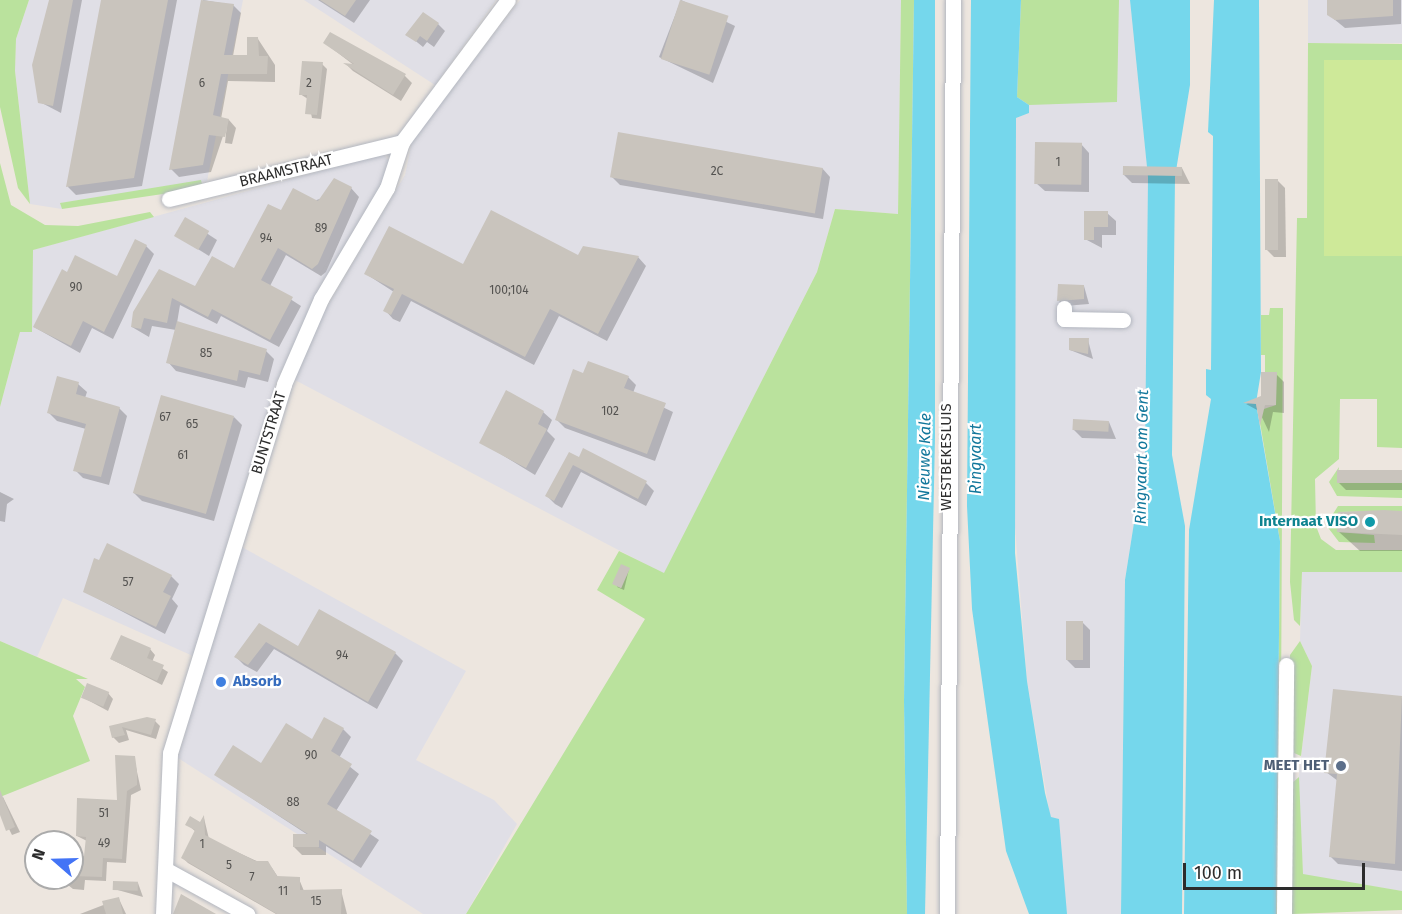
<!DOCTYPE html>
<style>
body{margin:0}
#map{position:relative;width:1402px;height:914px;overflow:hidden;background:#ede6df;font-family:"Fira Sans",sans-serif}
div>[style]{position:absolute}
.industrial>*{inset:0;background:#e0dfe6;transform-origin:0 0}
.green>*{inset:0;background:#bae29d}
.pitch>*{inset:0;background:#cee999;transform-origin:0 0}
.water>*{inset:0;background:#75d7ec}
.shadow>*{inset:0;background:#0003}
.building>*{inset:0;background:#c9c4bd;transform-origin:0 0}
.roads{filter:drop-shadow(0 0 2px #b2b6bf) drop-shadow(0 0 2px #b2b6bf)}
.minor>*{height:15px;margin:-7.5px;padding:0 7.5px;transform-origin:7.5px;border-radius:7.5px;background:#fff}
.dots>*{width:16px;height:16px;translate:-50% -50%;box-sizing:border-box;border:3px solid #fff;border-radius:50%}
span{translate:-50% -50%;white-space:nowrap;text-align:center;line-height:1.15;-webkit-text-stroke:4.5px #fff;paint-order:stroke}
.number-label{font-size:12px;color:#535250}
.number-label span{-webkit-text-stroke-width:0}
.street-label{font-size:15px;color:#2c2c2c}
.culture-label{font-size:15px;color:#0d838f;font-weight:700}
.right{translate:-100% -50%;text-align:right}
.shop-label{font-size:15px;color:#366cbe;font-weight:700}
.left{translate:0 -50%;text-align:left}
.service-label{font-size:15px;color:#4e5e75;font-weight:700}
.water-label{font-size:16px;color:#11779b;font-style:italic}
.north{position:absolute;left:24px;top:830px;width:60px;height:60px;box-sizing:border-box;background:#fff;border:2px solid #ababab;border-radius:50%;rotate:290deg;font-size:16px;font-weight:700;line-height:24px;text-align:center;color:#2c2c2c}
.north::after{content:'';display:block;margin:auto;width:21px;height:27px;background:#4374f6;clip-path:polygon(50% 0,100% 100%,50% 72%,0 100%)}
.scale{position:absolute;left:1183px;top:863px;width:182px;height:27px;box-sizing:border-box;border:3px solid #2c2c2c;border-top:0;padding-left:8px;font-size:18px;line-height:21px;white-space:nowrap;color:#2c2c2c;-webkit-text-stroke:4px #fff;paint-order:stroke}
</style>
<div id="map">
<div class="industrial">
<div style="clip-path:polygon(29px 0,243px 0,207px 181px,61px 203px,62px 209px,30px 204px,15px 71px,16px 39px)"></div>
<div style="clip-path:polygon(304px 0,496px 0,435px 85px)"></div>
<div style="clip-path:polygon(520px 0,901px 0,898px 214px,835px 209px,817px 272px,664px 574px,293px 379px,314px 329px,405px 175px,412px 141px)"></div>
<div style="clip-path:polygon(1021px 0,1130px 0,1148px 177px,1145px 453px,1125px 580px,1121px 914px,1067px 914px,1027px 681px,1014px 514px,1016px 118px,1029px 113px,1029px 105px,1017px 97px)"></div>
<div style="left:1308px;top:0;width:94px;height:43px"></div>
<div style="clip-path:polygon(383px 154px,390px 162px,383px 181px,322px 283px,276px 383px,193px 656px,63px 598px,37px 657px,0 641px,0 407px,20px 332px,32px 332px,32px 250px)"></div>
<div style="clip-path:polygon(240px 546px,466px 671px,416px 760px,494px 800px,517px 824px,466px 914px,423px 914px,178px 758px)"></div>
<div style="clip-path:polygon(1302px 572px,1402px 572px,1402px 891px,1303px 875px,1298px 783px,1312px 666px,1300px 641px)"></div>
</div>
<div class="green">
<div style="clip-path:polygon(0 0,29px 0,16px 39px,15px 71px,30px 204px,18px 188px,0 107px)"></div>
<div style="clip-path:polygon(901px 0,914px 0,904px 701px,907px 914px,466px 914px,645px 619px,597px 590px,619px 551px,664px 573px,817px 272px,835px 209px,898px 214px)"></div>
<div style="clip-path:polygon(1021px 0,1119px 0,1117px 102px,1029px 105px,1017px 97px)"></div>
<div style="clip-path:polygon(1308px 43px,1402px 44px,1402px 448px,1377px 447px,1377px 399px,1340px 399px,1339px 459px,1315px 479px,1316px 526px,1321px 539px,1336px 550px,1402px 550px,1402px 572px,1302px 572px,1300px 626px,1294px 620px,1290px 582px,1297px 218px,1307px 218px)"></div>
<div style="clip-path:polygon(0 163px,11px 205px,45px 225px,78px 226px,150px 212px,154px 217px,33px 250px,32px 332px,20px 332px,0 407px)"></div>
<div style="clip-path:polygon(201px 180px,203px 188px,62px 209px,60px 203px)"></div>
<div style="clip-path:polygon(1270px 308px,1283px 308px,1280px 914px,1276px 914px,1280px 541px,1258px 411px,1276px 405px,1276px 372px,1265px 372px,1265px 355px,1261px 355px,1261px 315px,1269px 315px)"></div>
<div style="clip-path:polygon(1339px 467px,1337px 482px,1402px 483px,1402px 498px,1337px 496px,1329px 482px)"></div>
<div style="clip-path:polygon(1338px 506px,1402px 506px,1402px 511px,1338px 512px,1338px 532px,1374px 535px,1375px 543px,1339px 542px,1326px 525px)"></div>
<div style="clip-path:polygon(0 641px,88px 679px,76px 679px,85px 687px,73px 716px,90px 761px,0 797px)"></div>
<div style="clip-path:polygon(1300px 641px,1312px 666px,1301px 756px,1294px 753px,1289px 722px,1290px 655px)"></div>
<div style="clip-path:polygon(1299px 777px,1303px 874px,1402px 891px,1402px 910px,1292px 914px,1291px 784px)"></div>
</div>
<div class="pitch">
<div style="left:1324px;top:60px;width:78px;height:196px"></div>
</div>
<div class="water">
<div style="clip-path:polygon(914px 0,935px 0,935px 437px,925px 914px,907px 914px,904px 701px)"></div>
<div style="clip-path:polygon(971px 0,1021px 0,1017px 97px,1029px 105px,1029px 113px,1016px 118px,1015px 553px,1027px 681px,1045px 793px,1051px 817px,1059px 819px,1067px 914px,1029px 914px,1006px 851px,972px 609px,967px 506px)"></div>
<div style="clip-path:polygon(1130px 0,1190px 0,1190px 85px,1175px 177px,1172px 455px,1185px 526px,1182px 914px,1121px 914px,1125px 580px,1145px 453px,1148px 177px)"></div>
<div style="clip-path:polygon(1214px 0,1259px 0,1261px 372px,1256px 403px,1280px 541px,1276px 914px,1184px 914px,1189px 530px,1211px 399px,1206px 395px,1206px 369px,1211px 370px,1213px 136px,1208px 132px)"></div>
</div>
<div class="shadow">
<div style="clip-path:polygon(51px 0,82px 0,61px 113px,40px 102px)"></div>
<div style="clip-path:polygon(103px 0,177px 0,142px 186px,76px 195px,68px 187px)"></div>
<div style="clip-path:polygon(203px 0,233px 5px,241px 13px,233px 56px,249px 56px,258px 39px,275px 65px,275px 82px,228px 81px,221px 119px,229px 120px,236px 128px,232px 144px,225px 143px,227px 124px,211px 172px,179px 177px,171px 169px)"></div>
<div style="clip-path:polygon(318px 0,370px 0,354px 23px)"></div>
<div style="clip-path:polygon(681px 0,735px 26px,713px 83px,659px 57px)"></div>
<div style="clip-path:polygon(1329px 0,1401px 0,1401px 24px,1345px 28px,1329px 15px)"></div>
<div style="clip-path:polygon(438px 24px,445px 31px,434px 47px,427px 42px,423px 47px,407px 34px)"></div>
<div style="clip-path:polygon(325px 43px,405px 76px,412px 83px,401px 101px,353px 71px,347px 65px,355px 66px)"></div>
<div style="clip-path:polygon(322px 64px,327px 69px,321px 119px,312px 118px,308px 99px,300px 94px)"></div>
<div style="clip-path:polygon(1081px 144px,1089px 153px,1089px 192px,1045px 191px,1036px 183px)"></div>
<div style="clip-path:polygon(822px 168px,830px 177px,823px 219px,620px 185px,612px 177px)"></div>
<div style="clip-path:polygon(1182px 168px,1190px 184px,1132px 183px,1124px 175px)"></div>
<div style="clip-path:polygon(1277px 180px,1285px 188px,1286px 257px,1274px 257px,1267px 250px)"></div>
<div style="clip-path:polygon(351px 188px,359px 197px,326px 272px,321px 276px,286px 255px,270px 286px,301px 306px,279px 347px,221px 316px,217px 324px,180px 305px,177px 323px,266px 351px,274px 359px,268px 382px,248px 377px,245px 388px,176px 371px,168px 362px,176px 330px,152px 326px,149px 337px,132px 327px,135px 312px,234px 270px,282px 212px)"></div>
<div style="clip-path:polygon(1086px 213px,1107px 213px,1116px 221px,1116px 235px,1102px 235px,1102px 248px,1085px 239px)"></div>
<div style="clip-path:polygon(185px 219px,217px 240px,209px 256px,177px 236px)"></div>
<div style="clip-path:polygon(146px 246px,154px 254px,113px 339px,92px 328px,80px 353px,34px 327px,68px 274px,118px 278px)"></div>
<div style="clip-path:polygon(579px 257px,638px 257px,646px 266px,607px 341px,559px 316px,534px 365px,411px 301px,400px 322px,393px 319px,385px 310px,394px 292px,366px 274px)"></div>
<div style="clip-path:polygon(1084px 286px,1089px 304px,1064px 306px,1059px 301px)"></div>
<div style="clip-path:polygon(1088px 340px,1093px 359px,1070px 350px)"></div>
<div style="clip-path:polygon(1276px 374px,1284px 382px,1284px 413px,1273px 412px,1269px 432px,1259px 411px,1246px 404px,1263px 397px)"></div>
<div style="clip-path:polygon(584px 375px,628px 377px,636px 385px,633px 393px,673px 412px,655px 461px,565px 428px,557px 420px)"></div>
<div style="clip-path:polygon(78px 384px,87px 392px,85px 398px,119px 408px,127px 416px,109px 485px,83px 478px,75px 470px,86px 429px,57px 421px,49px 413px)"></div>
<div style="clip-path:polygon(543px 412px,552px 420px,547px 431px,555px 439px,535px 475px,481px 442px)"></div>
<div style="clip-path:polygon(234px 417px,242px 425px,214px 521px,142px 501px,134px 493px)"></div>
<div style="clip-path:polygon(1109px 422px,1116px 439px,1082px 438px,1074px 430px)"></div>
<div style="clip-path:polygon(570px 454px,646px 483px,654px 491px,646px 506px,581px 472px,562px 508px,555px 504px,547px 496px)"></div>
<div style="clip-path:polygon(1402px 472px,1402px 490px,1346px 490px,1338px 482px)"></div>
<div style="clip-path:polygon(0 492px,14px 499px,7px 504px,5px 522px,0 521px)"></div>
<div style="clip-path:polygon(1402px 513px,1402px 551px,1360px 551px,1339px 532px)"></div>
<div style="clip-path:polygon(629px 569px,624px 590px,617px 587px)"></div>
<div style="clip-path:polygon(171px 576px,179px 584px,172px 599px,178px 606px,165px 634px,85px 592px)"></div>
<div style="clip-path:polygon(1082px 622px,1090px 630px,1090px 668px,1075px 668px,1067px 660px)"></div>
<div style="clip-path:polygon(259px 625px,299px 648px,395px 653px,403px 661px,377px 709px,274px 649px,257px 672px,244px 665px,236px 657px)"></div>
<div style="clip-path:polygon(150px 649px,155px 655px,152px 662px,168px 672px,162px 685px,111px 659px)"></div>
<div style="clip-path:polygon(1334px 691px,1402px 698px,1402px 871px,1338px 864px,1330px 856px,1338px 781px,1326px 772px)"></div>
<div style="clip-path:polygon(108px 693px,113px 699px,108px 711px,82px 697px)"></div>
<div style="clip-path:polygon(155px 721px,160px 726px,156px 739px,126px 730px,129px 740px,119px 743px,113px 737px,111px 727px)"></div>
<div style="clip-path:polygon(343px 729px,351px 737px,339px 758px,359px 774px,336px 811px,379px 840px,361px 868px,326px 846px,326px 855px,302px 855px,294px 847px,308px 835px,216px 775px,262px 765px)"></div>
<div style="clip-path:polygon(134px 758px,141px 790px,131px 795px,126px 863px,107px 862px,106px 881px,85px 880px,84px 890px,73px 889px,68px 885px,72px 857px,86px 858px,87px 841px,77px 836px,118px 801px)"></div>
<div style="clip-path:polygon(3px 797px,20px 832px,12px 835px,0 811px)"></div>
<div style="clip-path:polygon(204px 818px,209px 839px,272px 868px,278px 877px,299px 879px,304px 891px,341px 890px,347px 914px,276px 914px,188px 863px,183px 858px,196px 832px,187px 824px,201px 824px)"></div>
<div style="clip-path:polygon(138px 883px,143px 897px,114px 889px)"></div>
<div style="clip-path:polygon(119px 899px,126px 914px,80px 914px)"></div>
</div>
<div class="building">
<div style="clip-path:polygon(49px 0,73px 0,53px 106px,38px 103px,32px 65px)"></div>
<div style="clip-path:polygon(101px 0,168px 0,134px 178px,66px 187px)"></div>
<div style="clip-path:polygon(201px 0,234px 4px,224px 55px,247px 55px,247px 37px,258px 37px,259px 56px,268px 56px,267px 74px,221px 74px,213px 115px,229px 119px,225px 137px,209px 135px,203px 165px,169px 170px)"></div>
<div style="clip-path:polygon(320px 0,356px 0,345px 16px)"></div>
<div style="left:680px;top:0;width:51px;height:62px;rotate:18deg"></div>
<div style="clip-path:polygon(1327px 0,1393px 0,1393px 16px,1335px 20px,1327px 15px)"></div>
<div style="clip-path:polygon(423px 12px,439px 23px,427px 41px,420px 36px,416px 42px,405px 35px)"></div>
<div style="clip-path:polygon(330px 32px,406px 74px,393px 95px,343px 63px,354px 64px,323px 43px)"></div>
<div style="clip-path:polygon(302px 61px,323px 62px,317px 115px,305px 114px,307px 95px,299px 95px)"></div>
<div style="left:618px;top:132px;width:208px;height:46px;rotate:10deg"></div>
<div style="left:1035px;top:142px;width:47px;height:42px;rotate:1deg"></div>
<div style="left:1123px;top:166px;width:59px;height:9px;rotate:1deg"></div>
<div style="clip-path:polygon(334px 178px,352px 187px,318px 264px,312px 269px,278px 248px,261px 280px,293px 297px,270px 340px,212px 309px,208px 317px,172px 298px,167px 323px,144px 318px,141px 329px,131px 327px,133px 312px,159px 269px,195px 286px,212px 256px,234px 268px,268px 204px,281px 210px,293px 188px,318px 201px)"></div>
<div style="left:1265px;top:179px;width:13px;height:71px"></div>
<div style="clip-path:polygon(491px 210px,578px 255px,583px 246px,639px 256px,598px 334px,550px 309px,525px 357px,402px 294px,391px 315px,383px 311px,394px 289px,364px 274px,389px 226px,463px 264px)"></div>
<div style="clip-path:polygon(1084px 211px,1108px 211px,1108px 227px,1094px 227px,1094px 240px,1084px 240px)"></div>
<div style="left:185px;top:217px;width:28px;height:22px;rotate:30deg"></div>
<div style="clip-path:polygon(135px 239px,147px 245px,104px 332px,83px 321px,71px 346px,33px 327px,62px 269px,67px 272px,75px 255px,117px 276px)"></div>
<div style="clip-path:polygon(1058px 284px,1084px 285px,1084px 299px,1057px 301px)"></div>
<div style="clip-path:polygon(177px 321px,267px 349px,260px 375px,239px 370px,237px 381px,166px 363px)"></div>
<div style="clip-path:polygon(1069px 338px,1089px 338px,1088px 354px,1069px 350px)"></div>
<div style="clip-path:polygon(588px 361px,629px 376px,624px 388px,666px 403px,647px 454px,555px 420px,573px 369px,583px 373px)"></div>
<div style="clip-path:polygon(1261px 372px,1277px 372px,1276px 405px,1265px 405px,1260px 426px,1256px 404px,1243px 403px,1261px 396px)"></div>
<div style="clip-path:polygon(57px 376px,79px 382px,76px 394px,120px 407px,101px 477px,73px 471px,86px 424px,47px 413px)"></div>
<div style="clip-path:polygon(506px 390px,544px 411px,538px 424px,547px 429px,526px 468px,479px 443px)"></div>
<div style="left:161px;top:395px;width:76px;height:102px;rotate:16deg"></div>
<div style="left:1073px;top:419px;width:36px;height:11px;rotate:3deg"></div>
<div style="clip-path:polygon(583px 448px,647px 481px,638px 499px,573px 465px,554px 501px,545px 496px,569px 452px,579px 457px)"></div>
<div style="left:1337px;top:470px;width:65px;height:13px"></div>
<div style="clip-path:polygon(1384px 510px,1402px 511px,1402px 535px,1337px 532px,1338px 512px)"></div>
<div style="clip-path:polygon(107px 543px,172px 575px,163px 592px,171px 596px,156px 627px,83px 592px,94px 558px,99px 560px)"></div>
<div style="left:621px;top:564px;width:10px;height:22px;rotate:24deg"></div>
<div style="clip-path:polygon(319px 609px,396px 652px,368px 702px,266px 642px,248px 665px,234px 657px,259px 623px,298px 646px)"></div>
<div style="left:1066px;top:621px;width:17px;height:39px"></div>
<div style="clip-path:polygon(121px 635px,151px 648px,147px 658px,164px 665px,157px 681px,110px 659px)"></div>
<div style="left:87px;top:683px;width:24px;height:16px;rotate:22deg"></div>
<div style="clip-path:polygon(1333px 689px,1402px 696px,1395px 864px,1329px 857px,1337px 774px,1324px 773px)"></div>
<div style="clip-path:polygon(147px 717px,156px 719px,151px 735px,122px 727px,125px 735px,112px 738px,109px 726px)"></div>
<div style="clip-path:polygon(324px 717px,344px 728px,331px 751px,352px 764px,327px 804px,372px 831px,353px 861px,319px 840px,319px 847px,293px 847px,293px 834px,308px 834px,214px 775px,233px 745px,261px 763px,286px 723px,312px 739px)"></div>
<div style="clip-path:polygon(115px 755px,135px 756px,137px 771px,137px 785px,127px 791px,122px 859px,103px 858px,102px 877px,72px 876px,72px 855px,84px 856px,86px 837px,76px 836px,77px 798px,117px 800px)"></div>
<div style="clip-path:polygon(0 790px,15px 827px,6px 831px,0 815px)"></div>
<div style="clip-path:polygon(204px 815px,205px 835px,255px 861px,268px 861px,277px 876px,300px 877px,300px 890px,342px 889px,341px 914px,277px 914px,181px 858px,195px 830px,185px 825px,190px 816px,200px 822px)"></div>
<div style="left:113px;top:881px;width:25px;height:9px;rotate:2deg"></div>
<div style="clip-path:polygon(181px 894px,216px 914px,173px 914px)"></div>
<div style="clip-path:polygon(119px 897px,123px 914px,106px 914px,102px 901px)"></div>
</div>
<div class="roads">
<div class="minor">
<div style="left:169px;top:199px;width:240px;rotate:-13.7deg"></div>
<div style="left:1064px;top:308px;width:11px;rotate:90deg"></div>
<div style="left:1064px;top:319px;width:59px;rotate:1deg"></div>
<div style="left:165px;top:869px;width:94px;rotate:28.8deg"></div>
<div style="left:163px;top:914px;width:161px;rotate:-87.5deg"></div>
<div style="left:170px;top:753px;width:386px;rotate:-72.8deg"></div>
<div style="left:284px;top:384px;width:93px;rotate:-66.5deg"></div>
<div style="left:321px;top:299px;width:129px;rotate:-59.3deg"></div>
<div style="left:387px;top:188px;width:48px;rotate:-71.9deg"></div>
<div style="left:402px;top:142px;width:177px;rotate:-53.3deg"></div>
<div style="left:947px;top:914px;width:914px;rotate:-89.62deg"></div>
<div style="left:1284px;top:914px;width:249px;rotate:-89.5deg"></div>
</div>
</div>
<div class="dots">
<div style="left:1370px;top:522px;background:#0f9aa8"></div>
<div style="left:221px;top:682px;background:#3f7fe0"></div>
<div style="left:1341px;top:766px;background:#5c6f8a"></div>
</div>
<div class="number-label">
<span style="left:202px;top:84px">6</span>
<span style="left:309px;top:84px">2</span>
<span style="left:1058px;top:163px">1</span>
<span style="left:717px;top:172px">2C</span>
<span style="left:321px;top:229px">89</span>
<span style="left:266px;top:239px">94</span>
<span style="left:76px;top:288px">90</span>
<span style="left:509px;top:291px">100;104</span>
<span style="left:206px;top:354px">85</span>
<span style="left:610px;top:412px">102</span>
<span style="left:165px;top:418px">67</span>
<span style="left:192px;top:425px">65</span>
<span style="left:183px;top:456px">61</span>
<span style="left:128px;top:583px">57</span>
<span style="left:342px;top:656px">94</span>
<span style="left:311px;top:756px">90</span>
<span style="left:293px;top:803px">88</span>
<span style="left:104px;top:814px">51</span>
<span style="left:104px;top:844px">49</span>
<span style="left:202px;top:845px">1</span>
<span style="left:229px;top:866px">5</span>
<span style="left:252px;top:878px">7</span>
<span style="left:283px;top:892px">11</span>
<span style="left:316px;top:902px">15</span>
</div>
<div class="street-label">
<span style="left:286px;top:171px;rotate:-14deg">BRAAMSTRAAT</span>
<span style="left:269px;top:433px;rotate:-73deg">BUNTSTRAAT</span>
<span style="left:947px;top:457px;rotate:-90deg">WESTBEKESLUIS</span>
</div>
<div class="culture-label">
<span class="right" style="left:1358px;top:522px">Internaat VISO</span>
</div>
<div class="shop-label">
<span class="left" style="left:233px;top:682px">Absorb</span>
</div>
<div class="service-label">
<span class="right" style="left:1329px;top:766px">MEET HET</span>
</div>
<div class="water-label">
<span style="left:925px;top:457px;rotate:-89deg">Nieuwe Kale</span>
<span style="left:1142px;top:457px;rotate:-89deg">Ringvaart om Gent</span>
<span style="left:976px;top:459px;rotate:-90deg">Ringvaart</span>
</div>
<div class="north">N</div>
<div class="scale">100 m</div>
</div>
